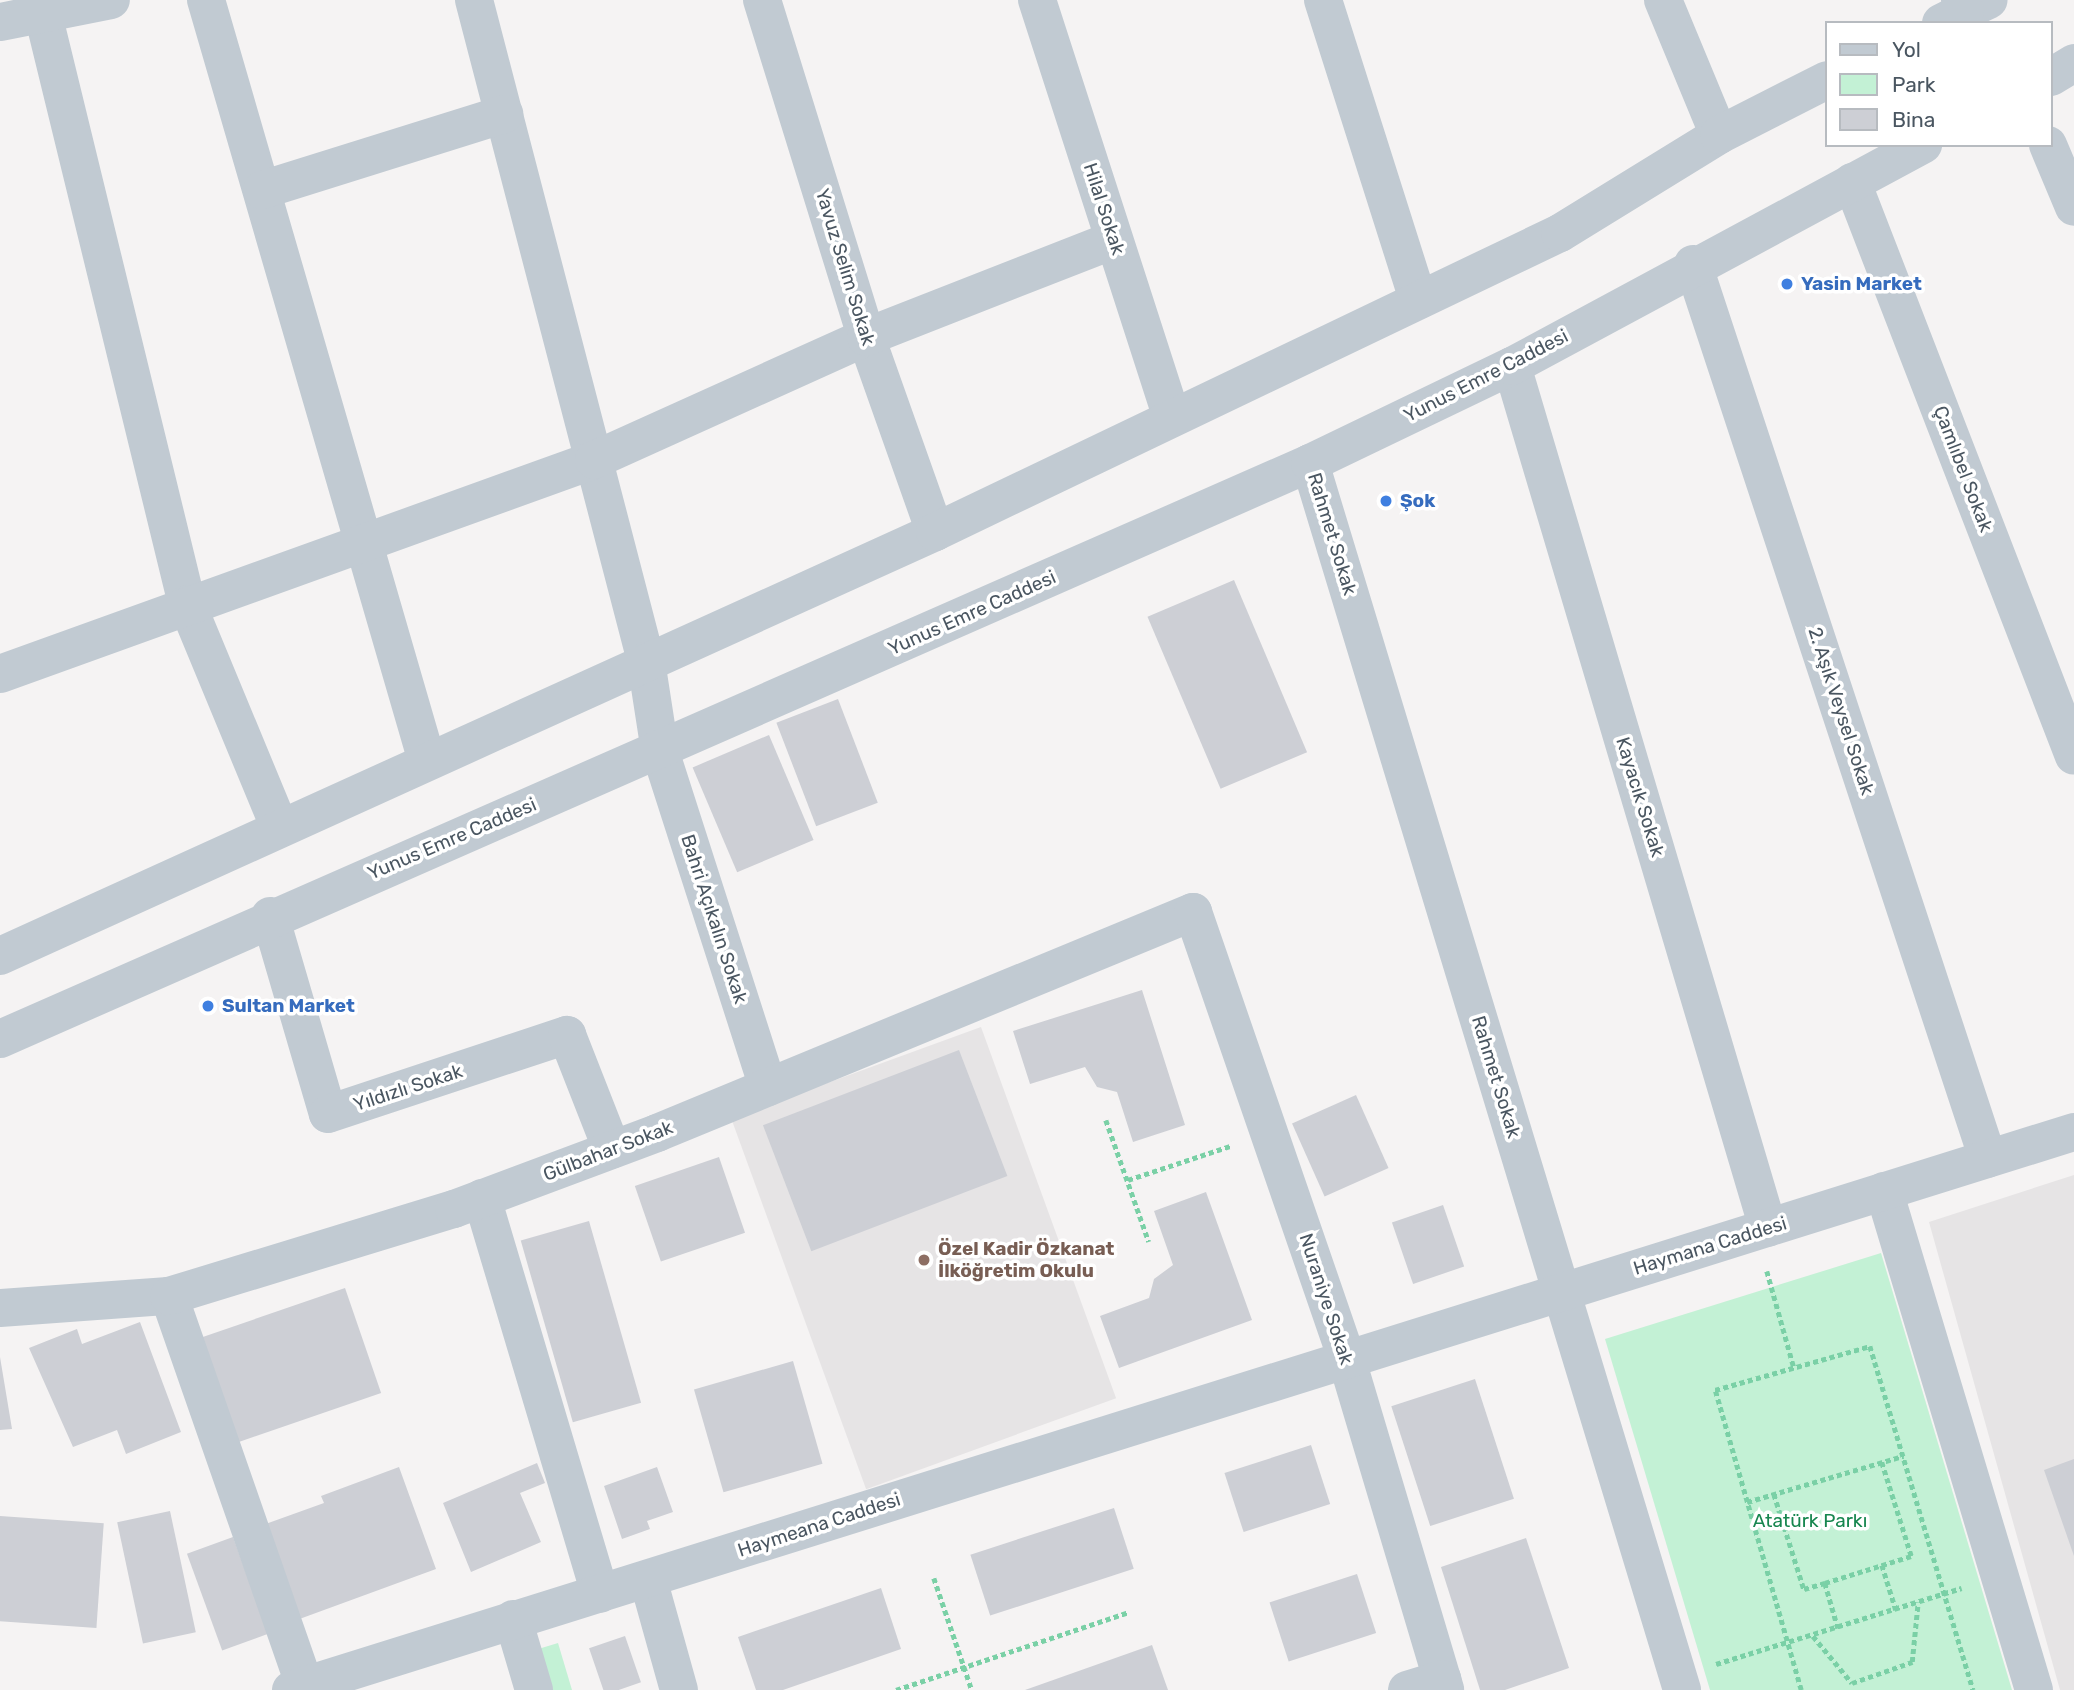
<!DOCTYPE html>
<meta charset="utf-8">
<style>
body{margin:0}
#map{position:relative;width:2074px;height:1690px;overflow:hidden;background:#f5f3f3;font-family:Rubik,sans-serif}
div>[style]{position:absolute}
.education>*{inset:0;background:#e6e4e5;transform-origin:0 0}
.green>*{inset:0;background:#c3f1d5}
.building>*{inset:0;background:#cdcfd5;transform-origin:0 0}
.path>*{height:4.5px;margin-top:-2.25px;transform-origin:0;background:repeating-linear-gradient(90deg,#7ad0a6 0 5px,transparent 0 8.5px)}
.minor>*{height:38px;margin:-19px;padding:0 19px;transform-origin:19px;border-radius:19px;background:#c1cad2}
.tertiary>*{height:38px;margin:-19px;padding:0 19px;transform-origin:19px;border-radius:19px;background:#c1cad2}
.dots>*{width:19px;height:19px;translate:-50% -50%;box-sizing:border-box;border:4px solid #fff;border-radius:50%}
span{translate:-50% -50%;white-space:nowrap;text-align:center;line-height:1.15;-webkit-text-stroke:7px #fff;paint-order:stroke}
.street-label{font-size:19px;color:#4a5661}
.shop-label{font-size:19px;color:#366cbe;font-weight:700}
.left{translate:0 -50%;text-align:left}
.education-label{font-size:19px;color:#785e54;font-weight:700}
.park-label{font-size:19px;color:#17864f}
.legend{position:absolute;left:1825px;top:21px;width:228px;height:126px;box-sizing:border-box;background:#fff;border:2px solid #b7bbc0;margin:0;padding:9px 12px;list-style:none;font-size:21px;color:#4a5661}
.legend li{display:flex;align-items:center;gap:14px;height:35px}
.legend b{width:35px;border:2px solid #b7bbc0}
</style>
<div id="map">
<div class="education">
<div style="left:981px;top:1027px;width:395px;height:266px;rotate:70deg"></div>
<div style="clip-path:polygon(2074px 1175px,2074px 1690px,2060px 1690px,1929px 1222px)"></div>
</div>
<div class="green">
<div style="clip-path:polygon(1881px 1253px,2012px 1690px,1710px 1690px,1605px 1339px)"></div>
<div style="clip-path:polygon(558px 1643px,572px 1690px,548px 1690px,535px 1650px)"></div>
</div>
<div class="building">
<div style="left:1234px;top:580px;width:187px;height:94px;rotate:67deg"></div>
<div style="left:838px;top:699px;width:111px;height:66px;rotate:69deg"></div>
<div style="left:769px;top:735px;width:114px;height:83px;rotate:67deg"></div>
<div style="clip-path:polygon(1142px 990px,1185px 1125px,1133px 1142px,1117px 1092px,1097px 1087px,1085px 1067px,1030px 1084px,1013px 1031px)"></div>
<div style="left:959px;top:1050px;width:135px;height:210px;rotate:69deg"></div>
<div style="left:1356px;top:1095px;width:80px;height:70px;rotate:66deg"></div>
<div style="left:719px;top:1157px;width:80px;height:89px;rotate:71deg"></div>
<div style="clip-path:polygon(1206px 1192px,1252px 1320px,1119px 1368px,1100px 1316px,1149px 1298px,1154px 1279px,1173px 1265px,1154px 1211px)"></div>
<div style="left:1443px;top:1205px;width:65px;height:54px;rotate:71deg"></div>
<div style="left:589px;top:1221px;width:189px;height:71px;rotate:74deg"></div>
<div style="left:345px;top:1288px;width:111px;height:155px;rotate:71deg"></div>
<div style="clip-path:polygon(140px 1322px,181px 1432px,126px 1454px,117px 1430px,73px 1447px,29px 1348px,77px 1329px,82px 1344px)"></div>
<div style="clip-path:polygon(0 1357px,12px 1429px,0 1430px)"></div>
<div style="left:793px;top:1361px;width:107px;height:103px;rotate:74deg"></div>
<div style="left:1475px;top:1379px;width:126px;height:88px;rotate:72deg"></div>
<div style="left:1311px;top:1445px;width:62px;height:91px;rotate:72deg"></div>
<div style="clip-path:polygon(2074px 1459px,2074px 1556px,2044px 1470px)"></div>
<div style="clip-path:polygon(537px 1463px,545px 1483px,520px 1493px,541px 1542px,471px 1572px,443px 1503px)"></div>
<div style="clip-path:polygon(399px 1467px,436px 1569px,294px 1621px,260px 1526px,324px 1503px,321px 1496px)"></div>
<div style="clip-path:polygon(657px 1467px,673px 1512px,647px 1521px,650px 1529px,622px 1539px,604px 1486px)"></div>
<div style="left:1114px;top:1508px;width:64px;height:151px;rotate:72deg"></div>
<div style="left:170px;top:1511px;width:124px;height:54px;rotate:78deg"></div>
<div style="left:0;top:1516px;width:104px;height:105px;rotate:4deg"></div>
<div style="left:233px;top:1537px;width:103px;height:49px;rotate:70deg"></div>
<div style="clip-path:polygon(1526px 1538px,1569px 1668px,1505px 1690px,1480px 1690px,1441px 1567px)"></div>
<div style="left:1357px;top:1574px;width:62px;height:92px;rotate:72deg"></div>
<div style="clip-path:polygon(881px 1588px,901px 1649px,783px 1690px,756px 1690px,738px 1637px)"></div>
<div style="left:625px;top:1636px;width:49px;height:38px;rotate:71deg"></div>
<div style="clip-path:polygon(1152px 1645px,1168px 1690px,1025px 1690px)"></div>
</div>
<div class="path">
<div style="left:1106px;top:1120px;width:129px;rotate:70.6deg"></div>
<div style="left:1128px;top:1180px;width:108px;rotate:-18.4deg"></div>
<div style="left:1767px;top:1271px;width:101px;rotate:74.4deg"></div>
<div style="left:1774px;top:1494px;width:100px;rotate:72.5deg"></div>
<div style="left:1804px;top:1589px;width:22px;rotate:-16deg"></div>
<div style="left:1825px;top:1583px;width:90px;rotate:-17.4deg"></div>
<div style="left:1911px;top:1556px;width:100px;rotate:-107.5deg"></div>
<div style="left:1747px;top:1502px;width:163px;rotate:-16.4deg"></div>
<div style="left:1882px;top:1565px;width:47px;rotate:72.7deg"></div>
<div style="left:934px;top:1578px;width:118px;rotate:71.3deg"></div>
<div style="left:1825px;top:1583px;width:47px;rotate:73.9deg"></div>
<div style="left:1813px;top:1636px;width:61px;rotate:50.3deg"></div>
<div style="left:1852px;top:1683px;width:64px;rotate:-19.3deg"></div>
<div style="left:1912px;top:1662px;width:60px;rotate:-84.3deg"></div>
<div style="left:1716px;top:1664px;width:257px;rotate:-17.2deg"></div>
<div style="left:896px;top:1690px;width:246px;rotate:-18.5deg"></div>
<div style="left:1801px;top:1690px;width:312px;rotate:-106deg"></div>
<div style="left:1715px;top:1390px;width:161px;rotate:-15.8deg"></div>
<div style="left:1870px;top:1346px;width:359px;rotate:73.3deg"></div>
</div>
<div class="minor">
<div style="left:206px;top:0;width:792px;rotate:73.81deg"></div>
<div style="left:474px;top:0;width:683px;rotate:75.41deg"></div>
<div style="left:646px;top:661px;width:91px;rotate:81.2deg"></div>
<div style="left:660px;top:751px;width:353px;rotate:72.2deg"></div>
<div style="left:762px;top:0;width:353px;rotate:72.8deg"></div>
<div style="left:866px;top:337px;width:207px;rotate:70.5deg"></div>
<div style="left:1037px;top:0;width:438px;rotate:72.1deg"></div>
<div style="left:1323px;top:0;width:315px;rotate:72.4deg"></div>
<div style="left:1663px;top:0;width:146px;rotate:67.5deg"></div>
<div style="left:1960px;top:0;width:12px;rotate:66deg"></div>
<div style="left:1965px;top:11px;width:26px;rotate:-25deg"></div>
<div style="left:43px;top:14px;width:607px;rotate:76.28deg"></div>
<div style="left:187px;top:604px;width:243px;rotate:67.5deg"></div>
<div style="left:0;top:22px;width:113px;rotate:-11.2deg"></div>
<div style="left:2051px;top:77px;width:27px;rotate:-31deg"></div>
<div style="left:2048px;top:145px;width:67px;rotate:67.2deg"></div>
<div style="left:1852px;top:182px;width:615px;rotate:68.86deg"></div>
<div style="left:262px;top:190px;width:254px;rotate:-17.4deg"></div>
<div style="left:1693px;top:264px;width:942px;rotate:71.76deg"></div>
<div style="left:1512px;top:366px;width:899px;rotate:73.46deg"></div>
<div style="left:1310px;top:463px;width:1282px;rotate:73.13deg"></div>
<div style="left:0;top:674px;width:631px;rotate:-19.81deg"></div>
<div style="left:594px;top:460px;width:299px;rotate:-24.3deg"></div>
<div style="left:866px;top:337px;width:266px;rotate:-21.4deg"></div>
<div style="left:270px;top:916px;width:206px;rotate:73.7deg"></div>
<div style="left:328px;top:1114px;width:252px;rotate:-18.3deg"></div>
<div style="left:567px;top:1035px;width:123px;rotate:68.6deg"></div>
<div style="left:1884px;top:1191px;width:521px;rotate:73.27deg"></div>
<div style="left:482px;top:1198px;width:413px;rotate:73.4deg"></div>
<div style="left:169px;top:1296px;width:413px;rotate:70.8deg"></div>
<div style="left:0;top:1308px;width:169px;rotate:-4.1deg"></div>
<div style="left:169px;top:1296px;width:298px;rotate:-17deg"></div>
<div style="left:454px;top:1209px;width:217px;rotate:-20.5deg"></div>
<div style="left:657px;top:1133px;width:580px;rotate:-22.41deg"></div>
<div style="left:1193px;top:912px;width:471px;rotate:71deg"></div>
<div style="left:1346px;top:1357px;width:347px;rotate:73.4deg"></div>
<div style="left:648px;top:1579px;width:115px;rotate:74.4deg"></div>
<div style="left:513px;top:1619px;width:74px;rotate:73.5deg"></div>
<div style="left:291px;top:1690px;width:1868px;rotate:-17.38deg"></div>
<div style="left:1407px;top:1690px;width:37px;rotate:-17deg"></div>
</div>
<div class="tertiary">
<div style="left:1941px;top:23px;width:27px;rotate:-27deg"></div>
<div style="left:0;top:956px;width:1027px;rotate:-24.39deg"></div>
<div style="left:935px;top:532px;width:693px;rotate:-25.57deg"></div>
<div style="left:1560px;top:233px;width:187px;rotate:-31.6deg"></div>
<div style="left:1719px;top:135px;width:121px;rotate:-27deg"></div>
<div style="left:0;top:1039px;width:1431px;rotate:-23.73deg"></div>
<div style="left:1310px;top:463px;width:224px;rotate:-25.7deg"></div>
<div style="left:1512px;top:366px;width:467px;rotate:-28.3deg"></div>
</div>
<div class="dots">
<div style="left:1787px;top:284px;background:#3f7fe0"></div>
<div style="left:1386px;top:501px;background:#3f7fe0"></div>
<div style="left:208px;top:1006px;background:#3f7fe0"></div>
<div style="left:924px;top:1260px;background:#8d6e63"></div>
</div>
<div class="street-label">
<span style="left:1104px;top:209px;rotate:72deg">Hilal Sokak</span>
<span style="left:845px;top:267px;rotate:73deg">Yavuz Selim Sokak</span>
<span style="left:1486px;top:376px;rotate:-27deg">Yunus Emre Caddesi</span>
<span style="left:1963px;top:469px;rotate:69deg">Çamlıbel Sokak</span>
<span style="left:1332px;top:534px;rotate:73deg">Rahmet Sokak</span>
<span style="left:972px;top:613px;rotate:-24deg">Yunus Emre Caddesi</span>
<span style="left:1841px;top:711px;rotate:72deg">2. Aşık Veysel Sokak</span>
<span style="left:1640px;top:797px;rotate:73deg">Kayacık Sokak</span>
<span style="left:452px;top:839px;rotate:-23deg">Yunus Emre Caddesi</span>
<span style="left:714px;top:919px;rotate:72deg">Bahri Açıkalın Sokak</span>
<span style="left:1496px;top:1077px;rotate:73deg">Rahmet Sokak</span>
<span style="left:408px;top:1088px;rotate:-18deg">Yıldızlı Sokak</span>
<span style="left:608px;top:1151px;rotate:-21deg">Gülbahar Sokak</span>
<span style="left:1710px;top:1246px;rotate:-17deg">Haymana Caddesi</span>
<span style="left:1326px;top:1299px;rotate:72deg">Nuraniye Sokak</span>
<span style="left:819px;top:1525px;rotate:-18deg">Haymeana Caddesi</span>
</div>
<div class="shop-label">
<span class="left" style="left:1801px;top:284px">Yasin Market</span>
<span class="left" style="left:1400px;top:501px">Şok</span>
<span class="left" style="left:222px;top:1006px">Sultan Market</span>
</div>
<div class="education-label">
<span class="left" style="left:938px;top:1260px">Özel Kadir Özkanat<br>İlköğretim Okulu</span>
</div>
<div class="park-label">
<span style="left:1810px;top:1521px">Atatürk Parkı</span>
</div>
<ul class="legend">
<li><b style="height:9px;background:#c1cad2"></b>Yol</li>
<li><b style="height:19px;background:#c3f1d5"></b>Park</li>
<li><b style="height:19px;background:#cdcfd5"></b>Bina</li>
</ul>
</div>
